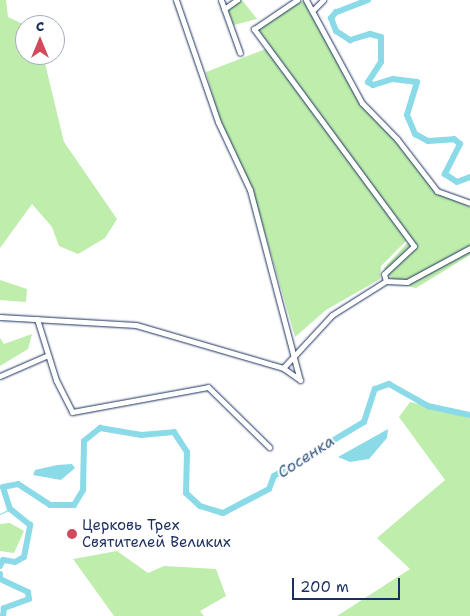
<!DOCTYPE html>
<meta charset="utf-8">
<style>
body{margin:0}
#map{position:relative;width:470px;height:616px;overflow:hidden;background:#fff;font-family:"Shantell Sans",sans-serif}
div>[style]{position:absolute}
.green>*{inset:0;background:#beedac}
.water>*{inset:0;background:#8bdae8}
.stream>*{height:1px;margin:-0.5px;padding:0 0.5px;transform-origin:0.5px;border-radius:0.5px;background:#8bdae8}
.river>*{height:6px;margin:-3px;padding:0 3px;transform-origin:3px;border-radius:3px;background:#8bdae8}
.roads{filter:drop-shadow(0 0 1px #1b2f5e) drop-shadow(0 0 1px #1b2f5e)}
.minor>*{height:5px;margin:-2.5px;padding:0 2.5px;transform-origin:2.5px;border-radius:2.5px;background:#fff}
.dots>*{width:14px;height:14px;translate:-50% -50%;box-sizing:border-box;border:2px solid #fff;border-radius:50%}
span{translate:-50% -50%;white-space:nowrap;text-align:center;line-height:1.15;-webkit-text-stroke:4px #fff;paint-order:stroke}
.poi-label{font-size:15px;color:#1b2f5e}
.left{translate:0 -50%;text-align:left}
.water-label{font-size:16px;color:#375a80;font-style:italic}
.north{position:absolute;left:15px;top:15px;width:50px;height:50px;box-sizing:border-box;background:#fff;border:1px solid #a4acbf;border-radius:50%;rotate:0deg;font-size:14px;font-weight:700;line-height:20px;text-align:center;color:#1b2f5e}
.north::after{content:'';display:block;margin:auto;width:18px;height:22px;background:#d1495b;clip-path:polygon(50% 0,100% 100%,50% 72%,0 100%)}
.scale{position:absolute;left:292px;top:578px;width:108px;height:22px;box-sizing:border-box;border:2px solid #1b2f5e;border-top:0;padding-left:6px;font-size:15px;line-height:18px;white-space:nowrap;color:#1b2f5e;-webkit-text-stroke:4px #fff;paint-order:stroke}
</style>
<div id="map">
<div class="green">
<div style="clip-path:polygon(0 0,6px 0,8px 17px,25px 25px,25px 55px,43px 55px,64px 142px,117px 219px,105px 238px,78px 254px,59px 246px,52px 227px,32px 204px,0 248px)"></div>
<div style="clip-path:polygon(242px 0,257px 19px,234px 25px,228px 10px)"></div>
<div style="clip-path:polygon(304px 0,369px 113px,397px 140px,436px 193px,470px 207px,470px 255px,416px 288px,395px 283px,384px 268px,411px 239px,255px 25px)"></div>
<div style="clip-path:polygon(266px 49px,407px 240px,381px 266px,380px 279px,326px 310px,295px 337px,252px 188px,219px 118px,206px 72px)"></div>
<div style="clip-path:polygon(0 280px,27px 289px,26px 302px,0 300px)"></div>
<div style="clip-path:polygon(32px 334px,28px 349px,0 366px,0 338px,4px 344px)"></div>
<div style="clip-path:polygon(410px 402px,470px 416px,470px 616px,337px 616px,410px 569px,377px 538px,445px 480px,399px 417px)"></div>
<div style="clip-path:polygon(10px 523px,24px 531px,14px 553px,0 551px,0 524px)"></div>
<div style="clip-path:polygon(117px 551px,148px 573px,164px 566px,216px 569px,226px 596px,200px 611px,204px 616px,114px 616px,73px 559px)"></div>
</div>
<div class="water">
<div style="clip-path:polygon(388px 429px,387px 438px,369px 459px,350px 462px,338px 457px)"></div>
<div style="clip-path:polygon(57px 465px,72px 464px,75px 468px,61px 480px,33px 475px,35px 470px)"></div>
</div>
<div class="stream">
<div style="left:0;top:514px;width:11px;rotate:-27deg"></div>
</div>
<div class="river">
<div style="left:368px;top:0;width:34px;rotate:159deg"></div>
<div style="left:336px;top:12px;width:8px;rotate:130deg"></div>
<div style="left:331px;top:18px;width:14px;rotate:69deg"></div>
<div style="left:336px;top:31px;width:17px;rotate:33deg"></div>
<div style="left:350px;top:40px;width:21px;rotate:-17deg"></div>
<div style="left:370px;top:34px;width:11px;rotate:15deg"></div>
<div style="left:381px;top:37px;width:25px;rotate:90deg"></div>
<div style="left:381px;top:62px;width:24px;rotate:123deg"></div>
<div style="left:368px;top:82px;width:6px;rotate:31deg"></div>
<div style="left:373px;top:85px;width:21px;rotate:-17deg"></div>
<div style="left:393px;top:79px;width:24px;rotate:7deg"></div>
<div style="left:417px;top:82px;width:34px;rotate:107deg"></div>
<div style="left:407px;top:115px;width:21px;rotate:67deg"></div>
<div style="left:415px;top:134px;width:15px;rotate:28deg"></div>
<div style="left:428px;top:141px;width:26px;rotate:-4deg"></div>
<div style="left:454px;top:139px;width:8px;rotate:40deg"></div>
<div style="left:460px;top:144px;width:34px;rotate:117deg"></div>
<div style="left:445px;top:174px;width:14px;rotate:34deg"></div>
<div style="left:457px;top:182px;width:14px;rotate:-21deg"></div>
<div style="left:0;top:566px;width:7px;rotate:-63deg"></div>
<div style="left:3px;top:560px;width:12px;rotate:9deg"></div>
<div style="left:15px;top:562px;width:10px;rotate:-29deg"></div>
<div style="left:24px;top:557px;width:33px;rotate:-79deg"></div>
<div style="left:30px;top:525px;width:26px;rotate:-141deg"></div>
<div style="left:10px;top:509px;width:23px;rotate:-108deg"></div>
<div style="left:3px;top:487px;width:15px;rotate:-11deg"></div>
<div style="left:18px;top:484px;width:38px;rotate:33deg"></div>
<div style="left:50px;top:505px;width:24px"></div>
<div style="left:74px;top:505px;width:17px;rotate:-59deg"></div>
<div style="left:83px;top:490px;width:49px;rotate:-88.8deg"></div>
<div style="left:84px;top:441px;width:21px;rotate:-39deg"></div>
<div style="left:100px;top:428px;width:42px;rotate:9.7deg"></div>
<div style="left:141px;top:435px;width:33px;rotate:-5deg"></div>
<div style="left:174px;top:432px;width:24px;rotate:57deg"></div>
<div style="left:187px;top:452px;width:41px;rotate:91.4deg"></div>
<div style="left:186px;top:493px;width:19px;rotate:43deg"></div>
<div style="left:200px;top:506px;width:24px;rotate:17deg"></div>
<div style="left:223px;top:513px;width:52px;rotate:-27.6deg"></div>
<div style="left:269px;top:489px;width:14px;rotate:-69deg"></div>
<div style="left:274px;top:476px;width:105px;rotate:-31deg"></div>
<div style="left:364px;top:422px;width:35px;rotate:-72deg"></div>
<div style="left:375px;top:389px;width:15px;rotate:-20deg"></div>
<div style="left:389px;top:384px;width:45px;rotate:29.4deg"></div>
<div style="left:428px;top:406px;width:43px;rotate:12.1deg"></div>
<div style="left:0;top:574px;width:5px;rotate:90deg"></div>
<div style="left:0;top:579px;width:31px;rotate:25deg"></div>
<div style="left:28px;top:592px;width:7px;rotate:82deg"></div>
<div style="left:29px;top:599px;width:27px;rotate:160deg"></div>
<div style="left:4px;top:608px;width:8px;rotate:97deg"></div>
</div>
<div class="roads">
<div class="minor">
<div style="left:176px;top:0;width:129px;rotate:71deg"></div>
<div style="left:218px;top:122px;width:75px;rotate:64.8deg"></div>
<div style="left:250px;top:190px;width:196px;rotate:75.3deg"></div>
<div style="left:221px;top:0;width:56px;rotate:70.3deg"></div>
<div style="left:306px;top:0;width:117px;rotate:61.5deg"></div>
<div style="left:362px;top:103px;width:50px;rotate:45.8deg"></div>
<div style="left:397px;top:139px;width:66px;rotate:52.4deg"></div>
<div style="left:437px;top:191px;width:35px;rotate:20deg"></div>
<div style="left:224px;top:9px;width:16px;rotate:-35deg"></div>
<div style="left:312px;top:11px;width:16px;rotate:-45deg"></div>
<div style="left:386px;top:281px;width:21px;rotate:3deg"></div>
<div style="left:407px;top:282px;width:72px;rotate:-28.4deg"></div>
<div style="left:0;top:317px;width:136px;rotate:3.4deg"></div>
<div style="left:136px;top:325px;width:153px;rotate:16.3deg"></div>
<div style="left:283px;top:368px;width:21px;rotate:35deg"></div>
<div style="left:37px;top:319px;width:64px;rotate:72.7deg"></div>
<div style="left:56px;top:380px;width:36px;rotate:63deg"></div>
<div style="left:72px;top:412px;width:138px;rotate:-10.4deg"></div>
<div style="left:208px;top:387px;width:86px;rotate:44.5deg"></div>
<div style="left:283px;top:368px;width:72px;rotate:-47.2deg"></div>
<div style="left:332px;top:315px;width:64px;rotate:-32.2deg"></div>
<div style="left:386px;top:281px;width:7px;rotate:-106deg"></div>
<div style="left:384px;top:274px;width:41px;rotate:-43deg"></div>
<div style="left:414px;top:246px;width:270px;rotate:-126.4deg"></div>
<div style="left:254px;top:29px;width:52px;rotate:-34deg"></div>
<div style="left:0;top:376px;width:52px;rotate:-23.6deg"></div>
</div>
</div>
<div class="dots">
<div style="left:72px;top:534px;background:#d1495b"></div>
</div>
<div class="poi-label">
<span class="left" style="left:82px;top:534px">Церковь Трех<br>Святителей Великих</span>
</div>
<div class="water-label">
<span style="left:306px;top:457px;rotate:-33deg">Сосенка</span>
</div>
<div class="north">С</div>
<div class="scale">200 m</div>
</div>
